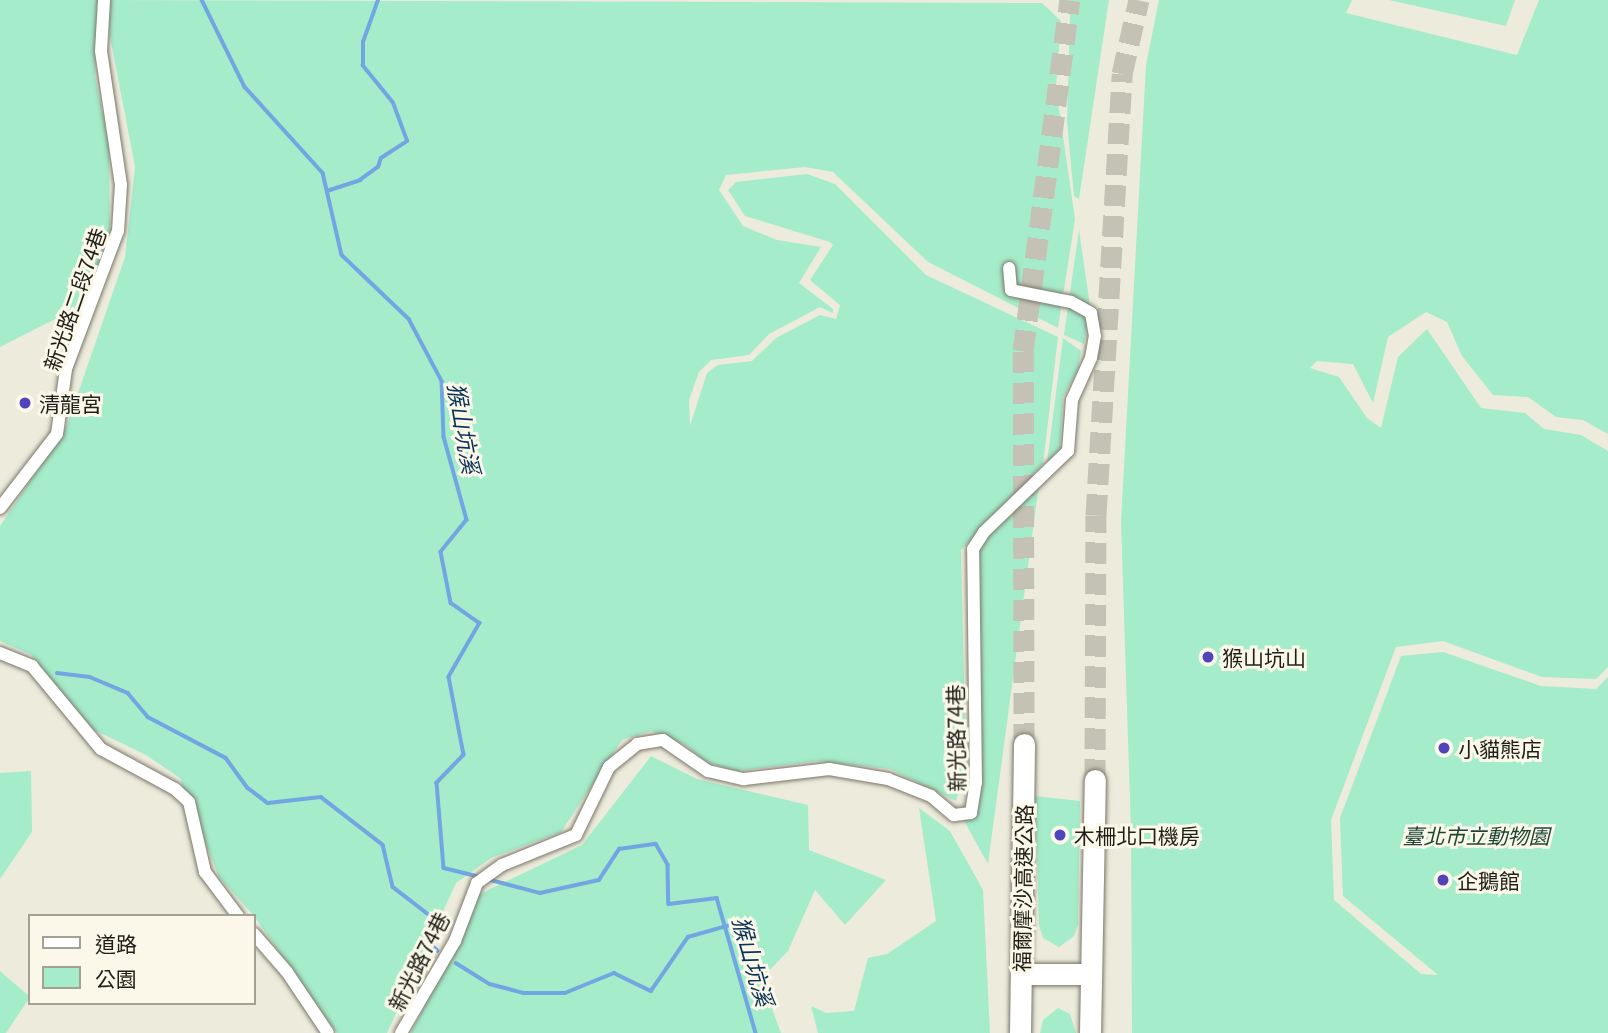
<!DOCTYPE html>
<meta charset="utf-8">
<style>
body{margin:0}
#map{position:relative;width:1608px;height:1033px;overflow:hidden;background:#edebdb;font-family:Georgia,"Noto Sans TC",serif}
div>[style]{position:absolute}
.green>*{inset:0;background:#a5ecca}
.stream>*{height:3.5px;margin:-1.75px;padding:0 1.75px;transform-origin:1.75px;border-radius:1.75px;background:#70a7e3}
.highway-tunnel>*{height:21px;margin-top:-10.5px;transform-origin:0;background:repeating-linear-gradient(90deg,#c4c2b4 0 21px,transparent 0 31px)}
.roads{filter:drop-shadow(0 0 2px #7a776a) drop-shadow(0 0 2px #7a776a)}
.street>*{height:12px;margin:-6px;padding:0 6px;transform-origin:6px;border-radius:6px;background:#fff}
.highway>*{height:21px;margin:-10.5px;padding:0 10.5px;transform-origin:10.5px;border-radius:10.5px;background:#fff}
.dots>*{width:19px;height:19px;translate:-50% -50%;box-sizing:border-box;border:4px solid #fbf8e9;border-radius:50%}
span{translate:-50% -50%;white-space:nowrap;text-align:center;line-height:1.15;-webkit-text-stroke:6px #fbf8e9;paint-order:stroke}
.street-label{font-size:21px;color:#1f1e18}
.poi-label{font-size:21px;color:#1f1e18}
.left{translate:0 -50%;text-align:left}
.park-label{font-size:21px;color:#1f4635;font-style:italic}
.water-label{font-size:23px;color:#0a3258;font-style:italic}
.legend{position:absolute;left:28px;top:914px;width:228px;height:91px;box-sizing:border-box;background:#fbf8e9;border:2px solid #a3a195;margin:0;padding:9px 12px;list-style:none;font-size:21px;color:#1f1e18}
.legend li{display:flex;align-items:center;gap:14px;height:35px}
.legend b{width:35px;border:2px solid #a3a195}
</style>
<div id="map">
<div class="green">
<div style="clip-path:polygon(0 0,98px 0,95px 76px,109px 145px,110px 243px,81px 306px,0 347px)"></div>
<div style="clip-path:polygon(103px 0,1042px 3px,1061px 21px,1056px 88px,1075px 219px,1058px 328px,928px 262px,833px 172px,805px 167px,726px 175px,719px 190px,743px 226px,777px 240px,821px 247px,799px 283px,833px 309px,833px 313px,820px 307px,769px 334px,749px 355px,711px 360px,699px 372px,689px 400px,690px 426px,707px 373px,718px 365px,752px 361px,776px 338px,820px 315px,836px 319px,840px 305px,810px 280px,833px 245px,830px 242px,745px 216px,728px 190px,736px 182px,807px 174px,835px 184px,926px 275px,1058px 337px,1043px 464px,961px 550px,966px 765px,956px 801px,890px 769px,817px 761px,737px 771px,708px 763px,684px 744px,651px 731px,622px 740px,561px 832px,491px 858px,456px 883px,387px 1033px,337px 1033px,254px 916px,219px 877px,180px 778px,146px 755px,86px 726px,31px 655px,0 641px,0 526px,66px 428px,125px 257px,135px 167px)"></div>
<div style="clip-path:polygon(1060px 0,1109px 0,1079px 199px,1074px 196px,1067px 122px,1070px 15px)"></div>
<div style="clip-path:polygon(1159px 0,1352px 0,1346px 13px,1517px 55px,1539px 0,1608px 0,1608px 434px,1583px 420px,1556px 417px,1528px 397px,1493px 395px,1462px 356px,1447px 322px,1426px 312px,1388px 337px,1373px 403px,1353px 364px,1317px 361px,1310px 368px,1339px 377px,1367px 418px,1381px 428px,1398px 357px,1427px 329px,1481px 408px,1525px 413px,1544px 429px,1581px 435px,1608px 451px,1608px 667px,1596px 679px,1542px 677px,1443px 641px,1396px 647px,1331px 820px,1334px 900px,1421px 974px,1438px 975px,1343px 896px,1340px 818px,1401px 656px,1443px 652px,1541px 686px,1596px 689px,1608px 677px,1608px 1033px,1132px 1033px,1131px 831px,1121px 522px,1146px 65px)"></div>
<div style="clip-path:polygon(1389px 0,1515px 0,1506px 26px)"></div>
<div style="clip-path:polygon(1079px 230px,1090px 306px,1084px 344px,1064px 335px)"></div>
<div style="clip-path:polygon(1063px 338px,1081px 351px,1078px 369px,1063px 397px,1060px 448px,1047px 463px)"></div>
<div style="clip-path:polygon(1040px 477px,988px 864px,963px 819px,976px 774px,967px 583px,970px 552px)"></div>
<div style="clip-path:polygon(651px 756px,697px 779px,808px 805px,809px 850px,886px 880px,845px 925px,815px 890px,788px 951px,761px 979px,781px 1033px,411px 1033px,480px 894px,582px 845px)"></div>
<div style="clip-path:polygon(31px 771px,32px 832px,0 879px,0 773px)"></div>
<div style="clip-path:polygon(1035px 796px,1080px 801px,1078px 924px,1074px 936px,1059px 947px,1043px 938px,1039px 925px)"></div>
<div style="clip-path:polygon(919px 808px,950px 831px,983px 890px,990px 1033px,818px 1033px,811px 1006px,826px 1013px,854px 1011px,868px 958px,887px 954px,936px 921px)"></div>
<div style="clip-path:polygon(0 971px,30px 997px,6px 1033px,0 1033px)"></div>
<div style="clip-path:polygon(1058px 1008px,1070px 1014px,1076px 1033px,1040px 1033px,1043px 1020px)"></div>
</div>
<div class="stream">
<div style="left:202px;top:0;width:97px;rotate:63.7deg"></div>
<div style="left:245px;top:87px;width:116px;rotate:47.8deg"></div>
<div style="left:323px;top:173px;width:84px;rotate:77deg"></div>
<div style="left:342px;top:255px;width:93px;rotate:43.7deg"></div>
<div style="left:409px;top:319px;width:70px;rotate:62deg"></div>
<div style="left:442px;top:381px;width:56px;rotate:88deg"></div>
<div style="left:444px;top:437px;width:86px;rotate:74.5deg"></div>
<div style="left:467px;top:520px;width:41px;rotate:129.1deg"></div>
<div style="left:441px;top:552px;width:52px;rotate:78.9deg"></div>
<div style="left:451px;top:603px;width:35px;rotate:35deg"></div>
<div style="left:480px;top:623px;width:62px;rotate:119.9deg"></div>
<div style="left:449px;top:677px;width:79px;rotate:79.1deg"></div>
<div style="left:464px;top:755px;width:39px;rotate:134deg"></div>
<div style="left:437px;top:783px;width:85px;rotate:85.3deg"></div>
<div style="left:444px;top:868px;width:37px;rotate:14deg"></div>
<div style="left:327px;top:191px;width:35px;rotate:-18deg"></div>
<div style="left:360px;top:180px;width:22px;rotate:-36deg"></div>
<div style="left:378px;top:167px;width:9px;rotate:-72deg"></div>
<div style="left:381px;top:158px;width:31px;rotate:-33deg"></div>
<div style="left:407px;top:141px;width:40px;rotate:-110.2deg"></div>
<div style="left:393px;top:103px;width:48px;rotate:-129deg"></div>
<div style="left:363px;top:66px;width:24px;rotate:-90deg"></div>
<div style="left:363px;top:42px;width:45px;rotate:-70.3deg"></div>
<div style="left:57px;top:673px;width:33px;rotate:7deg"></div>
<div style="left:90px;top:677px;width:41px;rotate:22.8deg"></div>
<div style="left:128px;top:693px;width:31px;rotate:50deg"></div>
<div style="left:148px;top:717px;width:88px;rotate:27.7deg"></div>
<div style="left:226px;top:758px;width:37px;rotate:54deg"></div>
<div style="left:248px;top:788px;width:25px;rotate:37deg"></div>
<div style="left:268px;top:803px;width:53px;rotate:-6.5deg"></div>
<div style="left:321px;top:797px;width:78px;rotate:37.7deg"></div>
<div style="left:383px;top:845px;width:43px;rotate:76.6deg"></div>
<div style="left:393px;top:887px;width:61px;rotate:37.6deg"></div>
<div style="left:441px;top:924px;width:23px;rotate:113deg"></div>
<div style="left:432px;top:945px;width:8px;rotate:45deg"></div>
<div style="left:487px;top:879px;width:55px;rotate:14.8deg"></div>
<div style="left:540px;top:893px;width:60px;rotate:-12.4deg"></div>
<div style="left:599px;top:880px;width:37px;rotate:-57deg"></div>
<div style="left:619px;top:849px;width:37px;rotate:-8deg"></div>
<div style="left:656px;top:844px;width:24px;rotate:60deg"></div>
<div style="left:668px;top:865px;width:39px;rotate:89deg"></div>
<div style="left:669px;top:904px;width:48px;rotate:-7.1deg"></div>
<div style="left:717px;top:898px;width:141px;rotate:73.9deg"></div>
<div style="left:456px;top:963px;width:40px;rotate:32deg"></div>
<div style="left:490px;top:984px;width:35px;rotate:15deg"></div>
<div style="left:524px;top:993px;width:41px"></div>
<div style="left:565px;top:993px;width:53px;rotate:-22.2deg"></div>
<div style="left:614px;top:973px;width:41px;rotate:25.9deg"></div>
<div style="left:651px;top:991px;width:65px;rotate:-55.6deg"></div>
<div style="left:688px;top:937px;width:41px;rotate:-15.8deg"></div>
</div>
<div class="highway-tunnel">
<div style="left:1024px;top:744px;width:393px;rotate:-90.1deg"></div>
<div style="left:1023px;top:351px;width:354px;rotate:-82.4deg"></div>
<div style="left:1095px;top:780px;width:265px;rotate:-89.8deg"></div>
<div style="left:1096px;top:515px;width:442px;rotate:-86.6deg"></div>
<div style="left:1122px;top:74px;width:76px;rotate:-77.1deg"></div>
</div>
<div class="roads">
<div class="street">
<div style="left:0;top:508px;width:93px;rotate:-52.4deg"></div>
<div style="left:57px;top:434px;width:66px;rotate:-82.1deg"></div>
<div style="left:66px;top:369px;width:147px;rotate:-69.4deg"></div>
<div style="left:118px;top:231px;width:46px;rotate:-86.3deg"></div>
<div style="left:121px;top:185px;width:135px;rotate:-98.5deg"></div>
<div style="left:101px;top:51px;width:51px;rotate:-86.6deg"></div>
<div style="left:0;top:653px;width:35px;rotate:22deg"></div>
<div style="left:32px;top:666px;width:108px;rotate:50.3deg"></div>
<div style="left:101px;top:749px;width:84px;rotate:28.4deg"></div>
<div style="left:175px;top:789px;width:19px;rotate:43deg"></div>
<div style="left:189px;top:802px;width:72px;rotate:77.1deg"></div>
<div style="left:205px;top:872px;width:55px;rotate:53.1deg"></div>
<div style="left:254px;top:934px;width:50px;rotate:49deg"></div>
<div style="left:287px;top:972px;width:73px;rotate:56.1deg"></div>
<div style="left:401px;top:1033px;width:107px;rotate:-59.6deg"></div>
<div style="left:455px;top:941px;width:62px;rotate:-69.2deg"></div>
<div style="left:477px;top:883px;width:31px;rotate:-36deg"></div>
<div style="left:502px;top:865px;width:80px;rotate:-22.1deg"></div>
<div style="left:576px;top:835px;width:76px;rotate:-64.1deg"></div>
<div style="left:609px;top:767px;width:36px;rotate:-39deg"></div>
<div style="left:637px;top:744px;width:26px;rotate:-9deg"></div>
<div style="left:663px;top:740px;width:55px;rotate:34.6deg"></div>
<div style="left:708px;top:771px;width:37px;rotate:13deg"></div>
<div style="left:744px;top:779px;width:86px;rotate:-6.7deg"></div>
<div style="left:829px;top:769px;width:60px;rotate:9.6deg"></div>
<div style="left:888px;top:779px;width:46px;rotate:21.6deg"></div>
<div style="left:931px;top:796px;width:30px;rotate:40deg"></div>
<div style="left:954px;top:815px;width:17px;rotate:-7deg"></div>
<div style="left:971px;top:813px;width:30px;rotate:-81deg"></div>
<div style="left:976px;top:783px;width:234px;rotate:-90.7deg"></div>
<div style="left:973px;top:549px;width:20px;rotate:-57deg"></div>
<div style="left:984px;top:532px;width:117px;rotate:-44deg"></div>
<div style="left:1068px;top:451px;width:51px;rotate:-85.5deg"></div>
<div style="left:1072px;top:400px;width:46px;rotate:-65.7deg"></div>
<div style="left:1091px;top:358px;width:22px;rotate:-80deg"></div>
<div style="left:1095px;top:336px;width:23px;rotate:-100deg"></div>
<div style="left:1091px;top:313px;width:23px;rotate:-151deg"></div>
<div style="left:1071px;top:302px;width:61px;rotate:-168.7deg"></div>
<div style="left:1011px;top:290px;width:22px;rotate:-95deg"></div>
</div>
<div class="highway">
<div style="left:1021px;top:974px;width:69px"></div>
<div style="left:1020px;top:1033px;width:289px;rotate:-89.2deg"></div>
<div style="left:1090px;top:1033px;width:253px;rotate:-88.9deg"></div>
</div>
</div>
<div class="dots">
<div style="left:25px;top:403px;background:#5143ba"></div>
<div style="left:1208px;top:657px;background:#5143ba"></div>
<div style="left:1444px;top:748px;background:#5143ba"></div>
<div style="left:1060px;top:835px;background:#5143ba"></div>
<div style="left:1443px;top:880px;background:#5143ba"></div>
</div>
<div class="street-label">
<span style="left:74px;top:299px;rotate:-71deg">新光路二段74巷</span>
<span style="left:955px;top:738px;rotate:-91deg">新光路74巷</span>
<span style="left:1022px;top:888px;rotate:-89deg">福爾摩沙高速公路</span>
<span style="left:418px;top:961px;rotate:-63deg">新光路74巷</span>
</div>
<div class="poi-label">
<span class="left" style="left:39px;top:403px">清龍宮</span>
<span class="left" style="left:1222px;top:657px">猴山坑山</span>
<span class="left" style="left:1458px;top:748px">小貓熊店</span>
<span class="left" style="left:1074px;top:835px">木柵北口機房</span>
<span class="left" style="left:1457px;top:880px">企鵝館</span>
</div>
<div class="park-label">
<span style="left:1476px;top:835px">臺北市立動物園</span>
</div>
<div class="water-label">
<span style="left:465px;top:428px;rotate:80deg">猴山坑溪</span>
<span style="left:754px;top:961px;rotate:74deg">猴山坑溪</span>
</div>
<ul class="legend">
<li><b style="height:9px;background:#fff"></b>道路</li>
<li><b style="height:19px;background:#a5ecca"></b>公園</li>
</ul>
</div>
